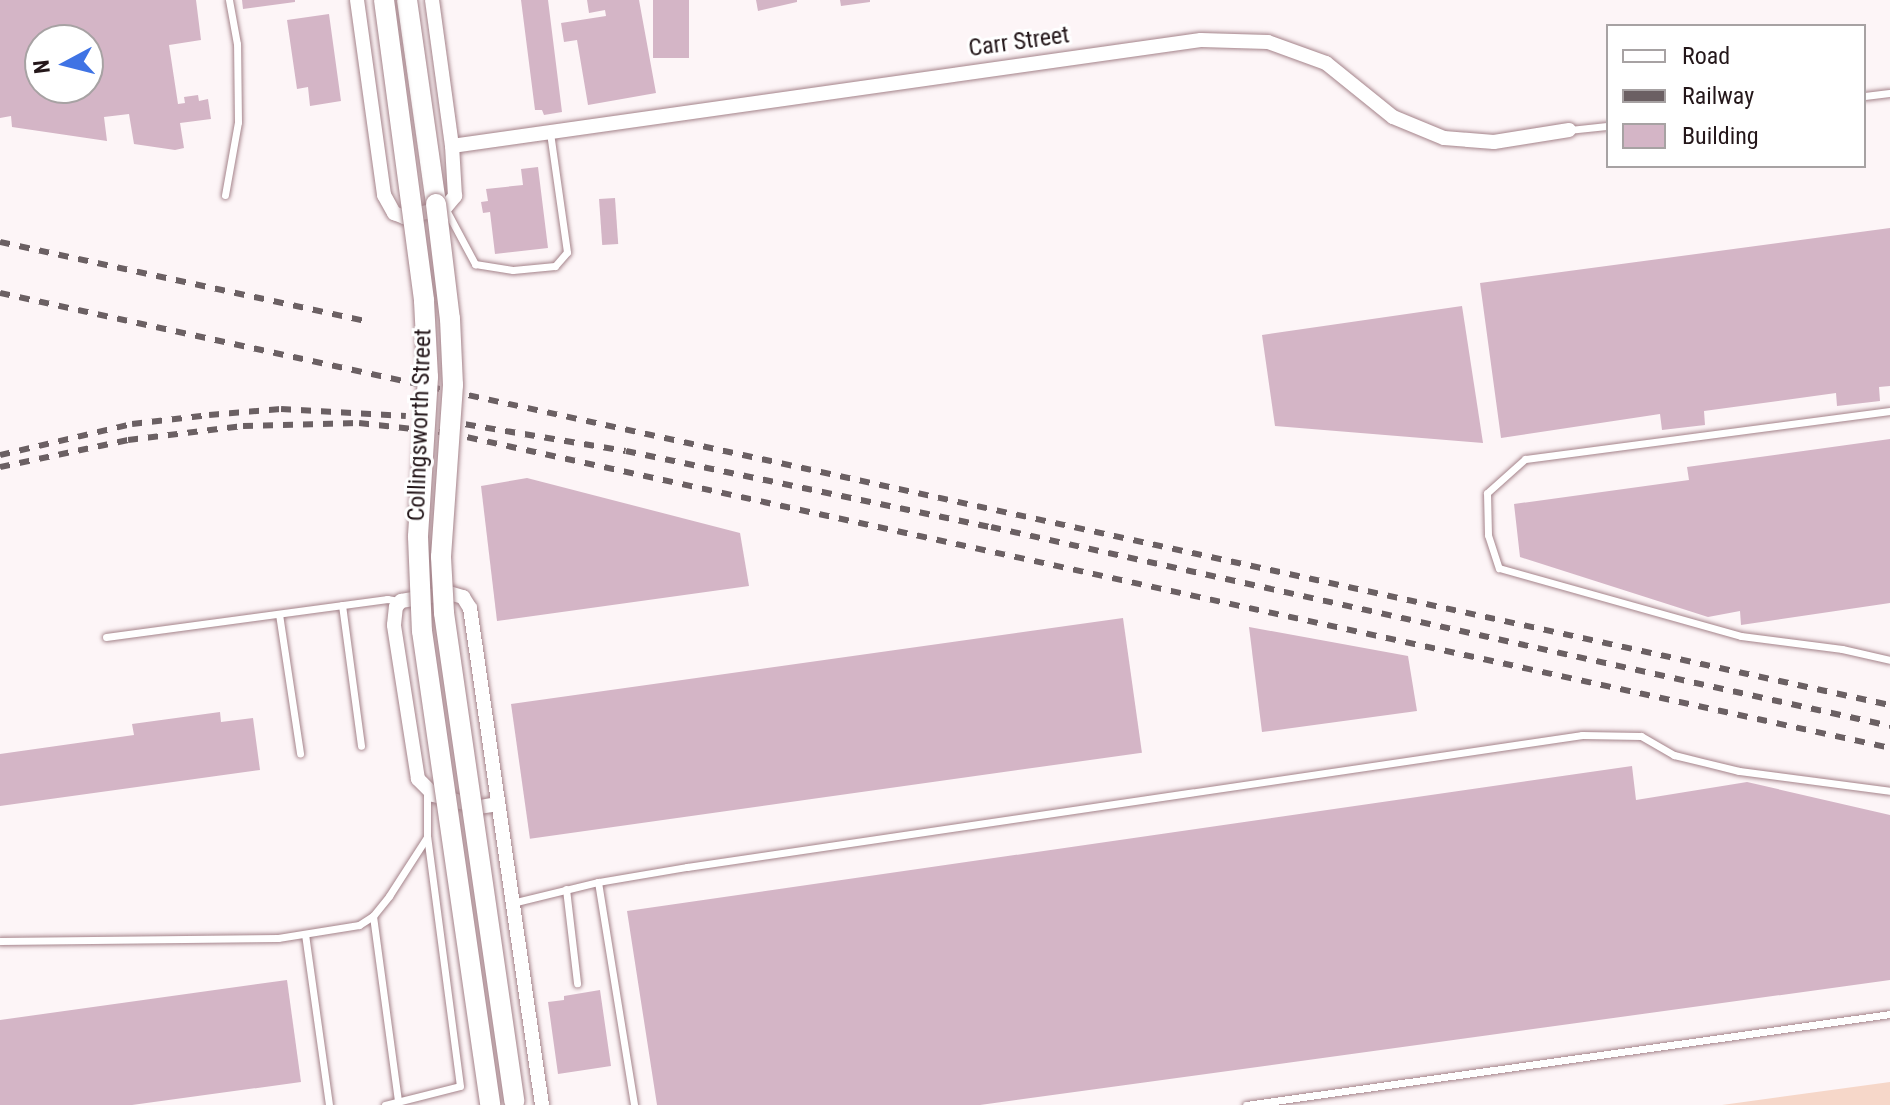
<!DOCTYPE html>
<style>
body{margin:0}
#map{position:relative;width:1890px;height:1105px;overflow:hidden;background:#fdf5f7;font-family:"Roboto Condensed",sans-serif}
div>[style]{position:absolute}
.green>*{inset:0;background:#f6d7c9}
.building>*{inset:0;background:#d4b5c6;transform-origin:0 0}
.roads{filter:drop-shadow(0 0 2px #a4838a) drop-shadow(0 0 2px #a4838a)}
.lane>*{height:7px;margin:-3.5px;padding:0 3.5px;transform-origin:3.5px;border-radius:3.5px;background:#fff}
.street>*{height:14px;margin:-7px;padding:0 7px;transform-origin:7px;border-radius:7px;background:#fff}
.secondary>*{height:20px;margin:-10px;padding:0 10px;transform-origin:10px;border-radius:10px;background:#fff}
.rail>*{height:6px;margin-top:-3px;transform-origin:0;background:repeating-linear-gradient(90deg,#6b6063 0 10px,transparent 0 20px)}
.bridges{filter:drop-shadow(0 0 2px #a4838a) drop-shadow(0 0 2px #a4838a)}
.secondary-bridge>*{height:20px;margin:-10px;padding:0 10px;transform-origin:10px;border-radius:10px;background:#fff}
span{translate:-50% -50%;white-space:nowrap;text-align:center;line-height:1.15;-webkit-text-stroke:6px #fff;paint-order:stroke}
.street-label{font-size:24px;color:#24171a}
.legend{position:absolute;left:1606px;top:24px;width:260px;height:144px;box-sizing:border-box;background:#fff;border:2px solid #a7a2a3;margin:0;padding:10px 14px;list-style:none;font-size:24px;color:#24171a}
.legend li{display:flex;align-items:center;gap:16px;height:40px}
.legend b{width:40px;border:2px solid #a7a2a3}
.north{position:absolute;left:24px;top:24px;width:80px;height:80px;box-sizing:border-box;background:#fff;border:2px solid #a7a2a3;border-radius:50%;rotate:263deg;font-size:22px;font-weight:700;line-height:32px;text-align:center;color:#24171a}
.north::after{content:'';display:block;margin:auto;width:28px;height:36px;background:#3f73e4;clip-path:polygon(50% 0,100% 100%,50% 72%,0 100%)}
</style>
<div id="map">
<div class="green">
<div style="clip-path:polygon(1890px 1082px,1890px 1105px,1722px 1105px)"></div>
</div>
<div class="building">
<div style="clip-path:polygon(evenodd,0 0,196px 0,201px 40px,169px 45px,178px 104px,185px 103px,184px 97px,198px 95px,199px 101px,208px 99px,211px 119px,180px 123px,184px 148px,175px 150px,134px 144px,129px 114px,104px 117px,107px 141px,12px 127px,11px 116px,0 118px,0 0,40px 40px,88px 40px,88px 88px,40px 88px,40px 40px)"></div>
<div style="clip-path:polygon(242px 0,295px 0,295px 2px,243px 9px)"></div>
<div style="clip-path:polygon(521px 0,548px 0,562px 112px,544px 115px,542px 110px,535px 110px)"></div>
<div style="clip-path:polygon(587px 0,639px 0,656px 93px,588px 105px,577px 40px,564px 42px,561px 23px,606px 16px,605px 10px,589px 13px)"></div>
<div style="left:653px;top:0;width:36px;height:58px"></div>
<div style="clip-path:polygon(756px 0,797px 0,797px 2px,758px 11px)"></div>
<div style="clip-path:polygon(840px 0,870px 0,870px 2px,841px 6px)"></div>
<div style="clip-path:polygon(329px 14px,341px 101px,310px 106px,308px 87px,297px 89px,287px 20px)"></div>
<div style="clip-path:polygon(538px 167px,548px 248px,495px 254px,490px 212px,483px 213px,481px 202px,488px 201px,486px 189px,523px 185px,521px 169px)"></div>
<div style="left:615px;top:198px;width:46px;height:16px;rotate:86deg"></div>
<div style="clip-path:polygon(1890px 228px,1890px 386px,1879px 387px,1880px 401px,1837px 406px,1836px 393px,1704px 411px,1705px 425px,1662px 430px,1660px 414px,1501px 438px,1480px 283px)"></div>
<div style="clip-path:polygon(1462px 306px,1483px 443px,1275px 426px,1262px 335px)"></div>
<div style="clip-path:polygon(1890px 439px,1890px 603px,1741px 625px,1740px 611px,1708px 617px,1520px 557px,1514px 504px,1689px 480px,1687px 467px)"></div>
<div style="clip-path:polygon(527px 478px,740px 533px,749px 586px,497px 621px,481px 486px)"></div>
<div style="left:1123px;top:618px;width:136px;height:618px;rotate:82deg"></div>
<div style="clip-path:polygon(1249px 627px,1408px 656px,1417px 711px,1262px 732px)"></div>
<div style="clip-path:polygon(220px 712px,221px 722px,253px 718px,260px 770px,0 806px,0 754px,134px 735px,132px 724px)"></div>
<div style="clip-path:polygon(1632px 766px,1636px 800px,1747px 782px,1890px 815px,1890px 980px,980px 1105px,657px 1105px,627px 911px)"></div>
<div style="clip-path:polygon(287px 980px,301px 1082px,132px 1105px,0 1105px,0 1020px)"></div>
<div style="clip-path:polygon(600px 990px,611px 1066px,558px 1074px,548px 1002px,564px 1000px,564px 996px)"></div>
</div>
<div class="roads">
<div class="lane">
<div style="left:1864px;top:96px;width:26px;rotate:-7deg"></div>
<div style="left:1569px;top:130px;width:39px;rotate:-6deg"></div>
<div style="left:225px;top:195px;width:74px;rotate:-79.9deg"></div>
<div style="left:238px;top:122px;width:78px;rotate:-90.7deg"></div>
<div style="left:237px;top:44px;width:45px;rotate:-100.3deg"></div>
<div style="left:445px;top:208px;width:64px;rotate:61.8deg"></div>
<div style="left:475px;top:264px;width:38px;rotate:9deg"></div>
<div style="left:513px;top:270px;width:42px;rotate:-5.4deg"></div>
<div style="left:555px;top:266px;width:18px;rotate:-49deg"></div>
<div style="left:567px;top:252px;width:121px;rotate:-98.1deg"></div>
<div style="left:1890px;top:411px;width:368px;rotate:172.5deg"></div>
<div style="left:1525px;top:459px;width:51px;rotate:138.2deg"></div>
<div style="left:1487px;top:493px;width:42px;rotate:88.6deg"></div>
<div style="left:1488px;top:535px;width:35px;rotate:72deg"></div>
<div style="left:1499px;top:568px;width:251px;rotate:15.7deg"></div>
<div style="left:1741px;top:636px;width:102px;rotate:7.3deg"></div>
<div style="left:1842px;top:649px;width:49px;rotate:12.9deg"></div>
<div style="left:342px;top:605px;width:142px;rotate:82.3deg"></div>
<div style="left:279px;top:614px;width:141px;rotate:81.4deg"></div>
<div style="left:106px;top:637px;width:284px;rotate:-7.7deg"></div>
<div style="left:387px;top:599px;width:12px;rotate:9deg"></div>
<div style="left:598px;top:882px;width:226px;rotate:80.8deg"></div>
<div style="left:566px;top:889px;width:95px;rotate:83.3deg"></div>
<div style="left:512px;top:903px;width:89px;rotate:-13.7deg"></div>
<div style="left:598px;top:882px;width:90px;rotate:-9.6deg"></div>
<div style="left:687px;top:867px;width:905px;rotate:-8.39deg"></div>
<div style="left:1582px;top:735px;width:59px;rotate:1deg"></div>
<div style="left:1641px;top:736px;width:38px;rotate:30deg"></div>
<div style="left:1674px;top:755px;width:67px;rotate:13.8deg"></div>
<div style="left:1739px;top:771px;width:152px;rotate:7.5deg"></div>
<div style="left:373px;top:916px;width:188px;rotate:82.3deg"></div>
<div style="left:305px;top:934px;width:173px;rotate:82deg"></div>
<div style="left:0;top:941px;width:278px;rotate:-0.6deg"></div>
<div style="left:278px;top:938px;width:82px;rotate:-9.1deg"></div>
<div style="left:359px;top:925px;width:17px;rotate:-33deg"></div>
<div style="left:373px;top:916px;width:26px;rotate:-51deg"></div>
<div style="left:389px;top:896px;width:70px;rotate:-57.2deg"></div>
<div style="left:385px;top:1105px;width:77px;rotate:-14.2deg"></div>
<div style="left:460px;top:1086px;width:251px;rotate:-97.5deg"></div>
<div style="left:427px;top:837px;width:46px;rotate:-90deg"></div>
<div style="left:1246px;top:1105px;width:650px;rotate:-8.04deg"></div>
</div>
<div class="street">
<div style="left:357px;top:0;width:197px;rotate:82.1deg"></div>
<div style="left:384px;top:195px;width:21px;rotate:61deg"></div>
<div style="left:394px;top:213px;width:11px;rotate:22deg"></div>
<div style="left:404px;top:217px;width:42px;rotate:-12.4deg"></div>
<div style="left:445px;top:208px;width:16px;rotate:-50deg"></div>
<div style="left:455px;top:196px;width:50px;rotate:-93.4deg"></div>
<div style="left:452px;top:146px;width:147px;rotate:-97.8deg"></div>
<div style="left:452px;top:146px;width:756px;rotate:-8.06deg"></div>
<div style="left:1201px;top:40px;width:67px;rotate:1.7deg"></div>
<div style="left:1268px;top:42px;width:62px;rotate:19.9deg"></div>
<div style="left:1326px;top:63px;width:86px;rotate:38.9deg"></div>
<div style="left:1393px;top:117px;width:55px;rotate:22.4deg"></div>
<div style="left:1444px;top:138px;width:50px;rotate:4.6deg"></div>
<div style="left:1494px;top:142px;width:76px;rotate:-9.1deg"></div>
<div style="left:498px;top:804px;width:18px;rotate:171deg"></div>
<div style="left:480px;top:807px;width:48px;rotate:-165.4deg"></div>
<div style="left:434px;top:795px;width:23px;rotate:-135deg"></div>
<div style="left:418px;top:779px;width:156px;rotate:-98.9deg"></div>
<div style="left:394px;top:625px;width:18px;rotate:-84deg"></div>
<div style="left:396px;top:607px;width:8px;rotate:-50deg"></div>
<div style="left:401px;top:601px;width:49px;rotate:-9.5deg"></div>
<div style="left:449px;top:593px;width:15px;rotate:16deg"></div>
<div style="left:463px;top:597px;width:13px;rotate:58deg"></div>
<div style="left:470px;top:608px;width:502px;rotate:81.76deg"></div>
</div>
<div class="secondary">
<div style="left:407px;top:0;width:206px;rotate:81.9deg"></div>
</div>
</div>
<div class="rail">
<div style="left:0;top:242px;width:379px;rotate:12.2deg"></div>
<div style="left:0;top:293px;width:1934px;rotate:12.3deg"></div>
<div style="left:446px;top:421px;width:182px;rotate:9.5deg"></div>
<div style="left:626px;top:451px;width:373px;rotate:11.8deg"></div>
<div style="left:991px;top:527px;width:921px;rotate:12.48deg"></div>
<div style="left:0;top:455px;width:136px;rotate:-13.2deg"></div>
<div style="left:132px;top:424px;width:78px;rotate:-6.7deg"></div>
<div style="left:209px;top:415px;width:72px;rotate:-4.8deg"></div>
<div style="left:281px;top:409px;width:125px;rotate:3.2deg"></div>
<div style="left:0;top:467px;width:131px;rotate:-11.9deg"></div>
<div style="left:128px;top:440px;width:116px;rotate:-6.9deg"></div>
<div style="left:243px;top:426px;width:116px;rotate:-1.5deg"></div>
<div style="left:359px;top:423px;width:90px;rotate:6.4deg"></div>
<div style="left:448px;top:433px;width:1476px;rotate:12.32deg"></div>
</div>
<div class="bridges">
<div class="secondary-bridge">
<div style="left:384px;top:0;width:304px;rotate:82.4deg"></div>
<div style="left:424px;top:301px;width:76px;rotate:87deg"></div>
<div style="left:428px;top:377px;width:160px;rotate:93.6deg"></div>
<div style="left:418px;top:537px;width:94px;rotate:87.6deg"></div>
<div style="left:422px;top:631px;width:478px;rotate:81.8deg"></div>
<div style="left:436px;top:204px;width:116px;rotate:83.1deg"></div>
<div style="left:450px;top:319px;width:66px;rotate:87.4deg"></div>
<div style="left:453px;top:385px;width:172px;rotate:94deg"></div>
<div style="left:441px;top:557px;width:56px;rotate:86.9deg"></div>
<div style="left:444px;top:613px;width:493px;rotate:81.8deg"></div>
</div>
</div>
<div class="street-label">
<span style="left:1019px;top:42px;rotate:-8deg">Carr Street</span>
<span style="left:420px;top:425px;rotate:-88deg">Collingsworth Street</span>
</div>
<ul class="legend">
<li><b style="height:10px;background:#fff"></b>Road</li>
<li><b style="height:10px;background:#6b6063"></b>Railway</li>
<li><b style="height:22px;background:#d4b5c6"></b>Building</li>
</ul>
<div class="north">N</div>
</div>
